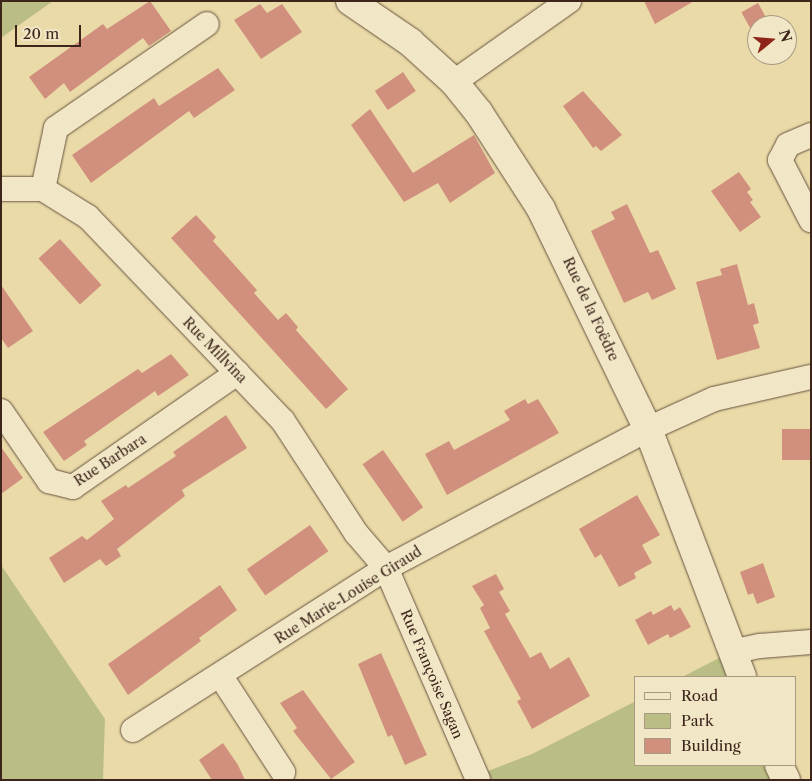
<!DOCTYPE html>
<meta charset="utf-8">
<style>
body{margin:0}
#map{position:relative;width:812px;height:781px;overflow:hidden;background:#eadaa8;font-family:"Libre Caslon Text",serif}
div>[style]{position:absolute}
.green>*{inset:0;background:#bbbe84}
.building>*{inset:0;background:#d1907e;transform-origin:0 0}
.roads{filter:drop-shadow(0 0 1px #68523f) drop-shadow(0 0 1px #68523f)}
.minor>*{height:24px;margin:-12px;padding:0 12px;transform-origin:12px;border-radius:12px;background:#f1e7c6}
.tertiary>*{height:28px;margin:-14px;padding:0 14px;transform-origin:14px;border-radius:14px;background:#f1e7c6}
span{translate:-50% -50%;white-space:nowrap;text-align:center;line-height:1.15;-webkit-text-stroke:4px #f1e7c6;paint-order:stroke}
.street-label{font-size:14px;color:#3d251c}
.frame{position:absolute;inset:0;border:2px solid #3d251c;pointer-events:none}
.legend{position:absolute;left:634px;top:676px;width:162px;height:90px;box-sizing:border-box;background:#f1e7c6;border:1px solid #a99982;margin:0;padding:6px 9px;list-style:none;font-size:15px;color:#3d251c}
.legend li{display:flex;align-items:center;gap:10px;height:25px}
.legend b{width:25px;border:1px solid #a99982}
.north{position:absolute;left:747px;top:15px;width:50px;height:50px;box-sizing:border-box;background:#f1e7c6;border:1px solid #a99982;border-radius:50%;rotate:73deg;font-size:14px;font-weight:700;line-height:20px;text-align:center;color:#3d251c}
.north::after{content:'';display:block;margin:auto;width:18px;height:22px;background:#8f2418;clip-path:polygon(50% 0,100% 100%,50% 72%,0 100%)}
.scale{position:absolute;left:15px;top:25px;width:66px;height:22px;box-sizing:border-box;border:2px solid #3d251c;border-top:0;padding-left:6px;font-size:15px;line-height:18px;white-space:nowrap;color:#3d251c;-webkit-text-stroke:4px #f1e7c6;paint-order:stroke}
</style>
<div id="map">
<div class="green">
<div style="clip-path:polygon(1px 1px,53px 1px,1px 38px)"></div>
<div style="clip-path:polygon(1px 565px,105px 719px,103px 780px,1px 780px)"></div>
<div style="clip-path:polygon(731px 652px,742px 677px,682px 677px)"></div>
<div style="clip-path:polygon(636px 701px,636px 765px,779px 765px,786px 780px,465px 780px,532px 754px)"></div>
</div>
<div class="building">
<div style="clip-path:polygon(150px 1px,171px 31px,149px 46px,143px 38px,70px 92px,64px 83px,45px 99px,29px 77px,103px 24px,107px 29px)"></div>
<div style="clip-path:polygon(644px 1px,694px 1px,655px 24px)"></div>
<div style="left:758px;top:3px;width:18px;height:19px;rotate:61deg"></div>
<div style="clip-path:polygon(260px 4px,267px 13px,282px 4px,302px 32px,261px 59px,234px 20px)"></div>
<div style="clip-path:polygon(218px 68px,235px 90px,194px 118px,189px 111px,91px 183px,72px 155px,154px 98px,159px 106px)"></div>
<div style="left:403px;top:72px;width:23px;height:34px;rotate:56deg"></div>
<div style="clip-path:polygon(583px 91px,622px 135px,601px 151px,596px 146px,593px 148px,563px 106px)"></div>
<div style="clip-path:polygon(370px 109px,413px 173px,474px 135px,495px 173px,450px 203px,438px 183px,404px 202px,351px 125px)"></div>
<div style="clip-path:polygon(739px 172px,751px 189px,747px 192px,753px 200px,750px 202px,761px 217px,740px 232px,711px 191px)"></div>
<div style="clip-path:polygon(627px 204px,650px 253px,658px 250px,676px 289px,652px 300px,648px 292px,624px 303px,591px 231px,615px 219px,611px 212px)"></div>
<div style="clip-path:polygon(196px 215px,216px 237px,213px 241px,257px 290px,254px 293px,278px 320px,286px 313px,298px 327px,296px 330px,348px 389px,326px 409px,171px 238px)"></div>
<div style="left:60px;top:239px;width:62px;height:29px;rotate:48deg"></div>
<div style="clip-path:polygon(737px 264px,748px 305px,754px 303px,759px 323px,753px 325px,760px 348px,717px 360px,696px 282px,722px 275px,720px 269px)"></div>
<div style="clip-path:polygon(1px 285px,33px 331px,8px 348px,1px 338px)"></div>
<div style="clip-path:polygon(171px 354px,189px 375px,158px 396px,155px 391px,84px 441px,87px 445px,64px 461px,43px 432px,138px 369px,142px 373px)"></div>
<div style="clip-path:polygon(525px 399px,528px 404px,538px 399px,559px 433px,447px 495px,425px 454px,449px 441px,454px 450px,510px 420px,504px 411px)"></div>
<div style="clip-path:polygon(226px 415px,247px 448px,182px 490px,185px 496px,117px 549px,121px 556px,106px 566px,100px 559px,64px 583px,49px 558px,82px 536px,87px 540px,114px 519px,101px 501px,126px 485px,128px 488px,176px 456px,173px 452px)"></div>
<div style="left:811px;top:429px;width:31px;height:29px;rotate:90deg"></div>
<div style="clip-path:polygon(1px 447px,23px 478px,1px 494px)"></div>
<div style="left:383px;top:450px;width:70px;height:25px;rotate:55deg"></div>
<div style="clip-path:polygon(637px 495px,660px 535px,642px 545px,652px 563px,634px 573px,636px 578px,619px 587px,601px 554px,595px 558px,579px 529px)"></div>
<div style="left:310px;top:525px;width:32px;height:77px;rotate:55deg"></div>
<div style="clip-path:polygon(763px 563px,775px 597px,757px 604px,753px 593px,748px 595px,740px 572px)"></div>
<div style="clip-path:polygon(496px 574px,504px 589px,499px 592px,510px 611px,505px 614px,530px 658px,541px 652px,550px 669px,569px 657px,590px 696px,532px 729px,517px 701px,521px 699px,484px 631px,490px 628px,480px 608px,484px 605px,472px 586px)"></div>
<div style="clip-path:polygon(220px 585px,237px 610px,199px 638px,201px 641px,128px 695px,108px 664px)"></div>
<div style="clip-path:polygon(671px 605px,674px 611px,680px 607px,691px 627px,670px 638px,668px 634px,648px 645px,635px 620px,651px 611px,653px 615px)"></div>
<div style="clip-path:polygon(381px 653px,427px 755px,405px 765px,392px 735px,388px 737px,358px 664px)"></div>
<div style="clip-path:polygon(303px 690px,355px 762px,331px 779px,293px 731px,297px 728px,280px 703px)"></div>
<div style="clip-path:polygon(223px 743px,238px 765px,245px 780px,212px 780px,199px 760px)"></div>
</div>
<div class="roads">
<div class="minor">
<div style="left:454px;top:82px;width:141px;rotate:-35.2deg"></div>
<div style="left:811px;top:135px;width:25px;rotate:157deg"></div>
<div style="left:788px;top:145px;width:17px;rotate:118deg"></div>
<div style="left:780px;top:160px;width:68px;rotate:62.7deg"></div>
<div style="left:1px;top:189px;width:42px"></div>
<div style="left:43px;top:189px;width:53px;rotate:31.9deg"></div>
<div style="left:88px;top:217px;width:282px;rotate:46.3deg"></div>
<div style="left:283px;top:421px;width:134px;rotate:56.9deg"></div>
<div style="left:356px;top:533px;width:46px;rotate:49.4deg"></div>
<div style="left:386px;top:568px;width:231px;rotate:66.5deg"></div>
<div style="left:43px;top:189px;width:62px;rotate:-78deg"></div>
<div style="left:56px;top:128px;width:183px;rotate:-34.6deg"></div>
<div style="left:1px;top:411px;width:85px;rotate:55.6deg"></div>
<div style="left:49px;top:481px;width:25px;rotate:14deg"></div>
<div style="left:73px;top:487px;width:200px;rotate:-34.8deg"></div>
<div style="left:731px;top:652px;width:30px;rotate:-12deg"></div>
<div style="left:760px;top:646px;width:51px;rotate:-4.5deg"></div>
<div style="left:220px;top:675px;width:116px;rotate:57deg"></div>
<div style="left:133px;top:730px;width:300px;rotate:-32.6deg"></div>
<div style="left:386px;top:568px;width:297px;rotate:-27.9deg"></div>
<div style="left:648px;top:429px;width:72px;rotate:-24.4deg"></div>
<div style="left:714px;top:399px;width:99px;rotate:-12.8deg"></div>
</div>
<div class="tertiary">
<div style="left:350px;top:1px;width:73px;rotate:34.3deg"></div>
<div style="left:410px;top:42px;width:59px;rotate:42.3deg"></div>
<div style="left:454px;top:82px;width:40px;rotate:51deg"></div>
<div style="left:479px;top:113px;width:114px;rotate:57.1deg"></div>
<div style="left:541px;top:209px;width:245px;rotate:64.1deg"></div>
<div style="left:648px;top:429px;width:265px;rotate:69.2deg"></div>
<div style="left:779px;top:765px;width:17px;rotate:65deg"></div>
</div>
</div>
<div class="street-label">
<span style="left:591px;top:309px;rotate:65deg">Rue de la Foëdre</span>
<span style="left:215px;top:350px;rotate:46deg">Rue Millvina</span>
<span style="left:110px;top:460px;rotate:-33deg">Rue Barbara</span>
<span style="left:348px;top:595px;rotate:-32deg">Rue Marie-Louise Giraud</span>
<span style="left:432px;top:674px;rotate:67deg">Rue Françoise Sagan</span>
</div>
<div class="frame"></div>
<ul class="legend">
<li><b style="height:6px;background:#f1e7c6"></b>Road</li>
<li><b style="height:14px;background:#bbbe84"></b>Park</li>
<li><b style="height:14px;background:#d1907e"></b>Building</li>
</ul>
<div class="north">N</div>
<div class="scale">20 m</div>
</div>
